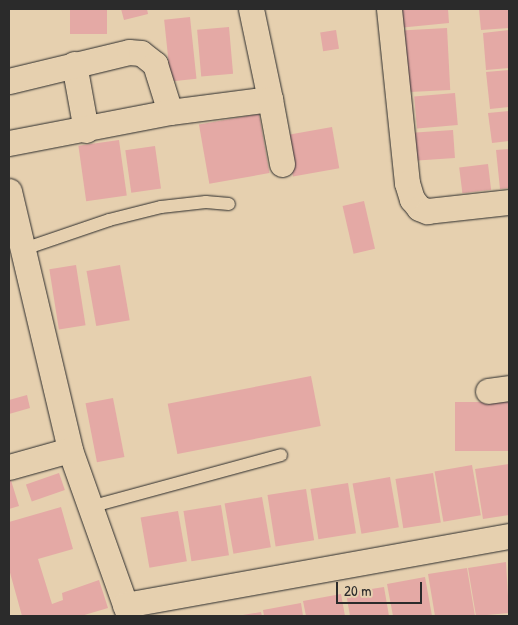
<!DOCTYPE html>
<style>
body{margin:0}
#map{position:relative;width:518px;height:625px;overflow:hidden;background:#e6d0af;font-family:"Patrick Hand",sans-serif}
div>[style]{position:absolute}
.building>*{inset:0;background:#e4a9a5;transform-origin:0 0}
.roads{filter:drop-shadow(0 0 1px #2b2b2b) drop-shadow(0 0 1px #2b2b2b)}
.lane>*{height:12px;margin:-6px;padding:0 6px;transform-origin:6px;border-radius:6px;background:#e6d0af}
.street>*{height:25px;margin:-12.5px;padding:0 12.5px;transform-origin:12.5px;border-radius:12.5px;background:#e6d0af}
span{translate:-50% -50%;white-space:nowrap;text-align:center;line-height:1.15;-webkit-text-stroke:4px #e6d0af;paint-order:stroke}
.frame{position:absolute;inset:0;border:10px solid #2b2b2b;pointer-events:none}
.scale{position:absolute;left:336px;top:582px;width:86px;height:22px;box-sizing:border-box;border:2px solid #2b2b2b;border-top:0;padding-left:6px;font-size:15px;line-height:18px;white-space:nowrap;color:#2b2b2b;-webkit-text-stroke:4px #e6d0af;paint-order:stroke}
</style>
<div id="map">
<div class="building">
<div style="left:70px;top:9px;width:37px;height:25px"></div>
<div style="clip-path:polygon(121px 9px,147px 9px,148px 14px,124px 20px)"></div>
<div style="clip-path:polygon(396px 9px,448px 9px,449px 23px,398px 28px)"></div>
<div style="clip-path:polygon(479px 9px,509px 9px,509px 28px,481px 30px)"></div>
<div style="left:190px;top:17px;width:62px;height:26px;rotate:84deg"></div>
<div style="left:229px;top:27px;width:47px;height:32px;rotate:85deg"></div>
<div style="left:447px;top:28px;width:62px;height:46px;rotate:87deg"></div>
<div style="left:336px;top:30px;width:19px;height:16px;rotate:81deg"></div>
<div style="clip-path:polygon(509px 30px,509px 68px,486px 70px,483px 33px)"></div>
<div style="clip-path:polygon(509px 70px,509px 107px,490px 109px,486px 72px)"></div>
<div style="left:455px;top:93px;width:32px;height:41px;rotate:85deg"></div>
<div style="clip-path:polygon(509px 111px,509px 141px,492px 143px,488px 113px)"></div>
<div style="left:259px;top:114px;width:60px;height:61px;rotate:80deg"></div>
<div style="left:332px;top:127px;width:42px;height:47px;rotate:80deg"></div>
<div style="left:453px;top:130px;width:28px;height:41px;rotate:86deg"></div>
<div style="left:119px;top:140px;width:56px;height:41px;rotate:82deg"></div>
<div style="left:155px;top:146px;width:43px;height:30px;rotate:82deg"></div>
<div style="clip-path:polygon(509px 149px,509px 188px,500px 189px,496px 150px)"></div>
<div style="left:488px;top:164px;width:26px;height:29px;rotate:83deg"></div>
<div style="left:364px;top:201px;width:49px;height:22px;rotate:77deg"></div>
<div style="left:76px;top:265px;width:61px;height:27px;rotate:81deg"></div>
<div style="left:120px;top:265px;width:56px;height:34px;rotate:80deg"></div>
<div style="left:311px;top:376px;width:51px;height:146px;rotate:79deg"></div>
<div style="clip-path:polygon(27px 395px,30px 408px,9px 414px,9px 400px)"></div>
<div style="left:113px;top:398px;width:60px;height:28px;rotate:79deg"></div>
<div style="left:509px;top:402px;width:49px;height:54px;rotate:90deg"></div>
<div style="clip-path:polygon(509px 464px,509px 515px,483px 519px,475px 469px)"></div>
<div style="left:472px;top:465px;width:51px;height:38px;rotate:80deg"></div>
<div style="left:59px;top:473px;width:18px;height:35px;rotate:71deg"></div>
<div style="left:433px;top:473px;width:50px;height:38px;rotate:81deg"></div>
<div style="clip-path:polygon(9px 474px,19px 506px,9px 509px)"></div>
<div style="left:390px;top:477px;width:51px;height:38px;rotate:80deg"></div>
<div style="left:348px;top:483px;width:51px;height:38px;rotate:81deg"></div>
<div style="left:306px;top:489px;width:52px;height:39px;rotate:81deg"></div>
<div style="left:262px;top:497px;width:51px;height:38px;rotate:80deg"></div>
<div style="left:221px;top:505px;width:51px;height:38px;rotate:81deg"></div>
<div style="clip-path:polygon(61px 507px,73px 549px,38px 559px,52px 604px,63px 600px,62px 593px,99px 580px,108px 608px,81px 616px,22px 616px,9px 569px,9px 522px)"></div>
<div style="left:178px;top:511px;width:51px;height:38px;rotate:80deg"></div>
<div style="clip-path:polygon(506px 562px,509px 613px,476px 616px,468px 568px)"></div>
<div style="clip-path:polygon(467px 568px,475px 616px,435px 616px,428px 574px)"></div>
<div style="clip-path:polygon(425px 577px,432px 616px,393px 616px,387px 584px)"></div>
<div style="clip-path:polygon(384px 587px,389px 616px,350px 616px,346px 593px)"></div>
<div style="clip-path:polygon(341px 594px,345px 616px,306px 616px,303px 601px)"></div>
<div style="clip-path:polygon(301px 603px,303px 616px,264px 616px,263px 610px)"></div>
<div style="clip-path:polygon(261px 612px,262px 616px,243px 616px,243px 615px)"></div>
</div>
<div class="roads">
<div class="lane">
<div style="left:24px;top:249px;width:90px;rotate:-18.8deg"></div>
<div style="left:109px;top:220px;width:54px;rotate:-14deg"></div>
<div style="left:161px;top:207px;width:45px;rotate:-6.3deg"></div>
<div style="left:206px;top:202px;width:23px;rotate:5deg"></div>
<div style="left:90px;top:507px;width:198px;rotate:-15.2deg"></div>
</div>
<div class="street">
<div style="left:251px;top:9px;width:92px;rotate:78.1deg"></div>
<div style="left:389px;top:9px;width:175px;rotate:84.1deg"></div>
<div style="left:407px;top:183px;width:17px;rotate:73deg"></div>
<div style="left:412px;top:199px;width:11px;rotate:52deg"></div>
<div style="left:419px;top:208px;width:9px;rotate:21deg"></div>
<div style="left:427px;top:211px;width:82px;rotate:-6.3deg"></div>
<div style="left:74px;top:64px;width:67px;rotate:79.7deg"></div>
<div style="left:9px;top:81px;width:123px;rotate:-13.6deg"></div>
<div style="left:129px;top:52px;width:12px;rotate:5deg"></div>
<div style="left:141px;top:53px;width:18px;rotate:38deg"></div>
<div style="left:155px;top:64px;width:50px;rotate:72.6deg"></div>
<div style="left:9px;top:143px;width:164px;rotate:-10.9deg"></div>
<div style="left:170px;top:112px;width:101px;rotate:-7.4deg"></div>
<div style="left:270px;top:99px;width:66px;rotate:79.5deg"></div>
<div style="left:9px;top:191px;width:266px;rotate:76.7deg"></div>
<div style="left:70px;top:450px;width:176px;rotate:70.4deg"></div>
<div style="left:488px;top:391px;width:21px;rotate:-8deg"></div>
<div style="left:9px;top:467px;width:63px;rotate:-15.6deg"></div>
<div style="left:125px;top:605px;width:390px;rotate:-10.2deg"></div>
</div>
</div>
<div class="frame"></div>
<div class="scale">20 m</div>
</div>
